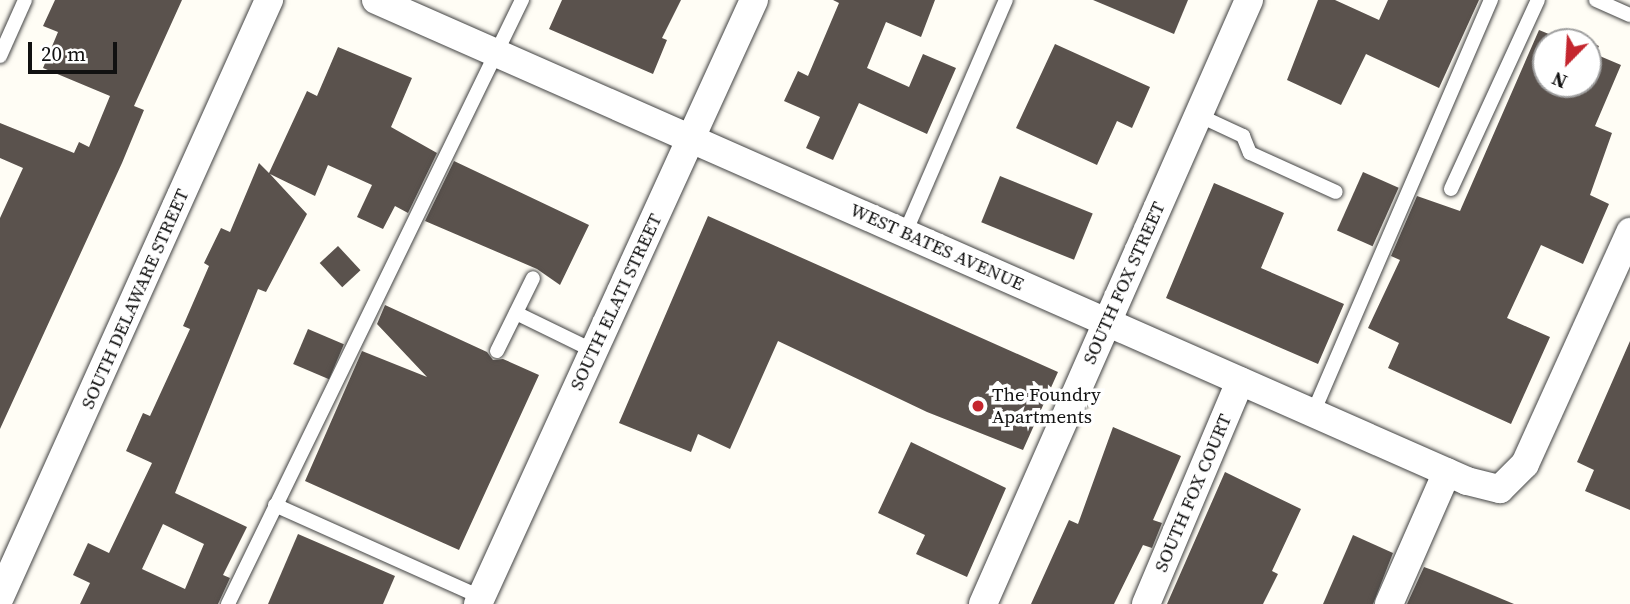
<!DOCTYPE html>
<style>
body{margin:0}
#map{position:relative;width:1630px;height:604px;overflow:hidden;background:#fffdf5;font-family:"Source Serif 4",serif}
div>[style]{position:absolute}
.building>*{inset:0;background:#5a524d;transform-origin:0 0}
.roads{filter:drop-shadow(0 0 2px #444) drop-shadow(0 0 2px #444)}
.lane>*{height:14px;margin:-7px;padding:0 7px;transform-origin:7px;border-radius:7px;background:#fff}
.street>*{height:28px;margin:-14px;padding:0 14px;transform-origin:14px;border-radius:14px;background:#fff}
.dots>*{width:19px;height:19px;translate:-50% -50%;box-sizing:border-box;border:4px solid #fff;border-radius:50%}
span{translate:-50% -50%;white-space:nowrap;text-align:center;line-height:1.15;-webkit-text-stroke:7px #fff;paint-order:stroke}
.street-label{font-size:19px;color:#111}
.poi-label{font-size:19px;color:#111}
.left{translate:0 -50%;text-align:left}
.north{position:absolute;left:1532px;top:28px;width:70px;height:70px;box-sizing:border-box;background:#fff;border:2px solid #a0a0a0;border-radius:50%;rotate:204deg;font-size:19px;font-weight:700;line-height:28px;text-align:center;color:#111}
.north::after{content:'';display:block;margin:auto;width:24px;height:32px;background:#c4262e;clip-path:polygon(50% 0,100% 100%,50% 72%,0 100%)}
.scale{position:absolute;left:28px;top:42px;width:89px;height:32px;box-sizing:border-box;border:4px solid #111;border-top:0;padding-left:9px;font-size:21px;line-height:24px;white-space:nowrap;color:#111;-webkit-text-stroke:5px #fff;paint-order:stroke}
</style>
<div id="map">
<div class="building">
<div style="clip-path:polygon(55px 0,182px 0,134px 106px,144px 110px,122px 163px,0 429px,0 218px,23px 168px,0 158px,0 123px,74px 153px,79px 142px,89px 147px,110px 96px,43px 68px,58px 32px,43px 26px)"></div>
<div style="clip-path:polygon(562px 0,681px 0,662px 38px,667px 40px,653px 74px,549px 29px)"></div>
<div style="clip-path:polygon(833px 0,935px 0,921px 37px,886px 22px,867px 68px,909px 87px,923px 54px,956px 68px,927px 134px,859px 103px,833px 160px,806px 148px,820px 117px,784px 101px,798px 71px,808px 76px,839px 3px)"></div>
<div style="clip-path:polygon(1093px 0,1188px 0,1174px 34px)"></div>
<div style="clip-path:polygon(1318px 0,1335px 0,1379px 20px,1388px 0,1479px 0,1439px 88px,1366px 54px,1341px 105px,1287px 80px)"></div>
<div style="clip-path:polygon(evenodd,1539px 30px,1566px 41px,1569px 33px,1599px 46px,1595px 54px,1621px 65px,1595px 126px,1612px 133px,1590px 195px,1609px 204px,1583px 264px,1541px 245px,1507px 318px,1550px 337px,1511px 424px,1388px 368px,1399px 343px,1368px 328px,1400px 260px,1391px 256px,1417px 196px,1460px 211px,1539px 30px,1546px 42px,1588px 42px,1588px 84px,1546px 84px,1546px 42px)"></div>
<div style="clip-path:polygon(1055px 44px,1150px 87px,1132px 128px,1117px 121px,1097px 165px,1016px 128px)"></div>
<div style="clip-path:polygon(evenodd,338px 47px,412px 78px,391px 127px,437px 153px,408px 213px,395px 206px,383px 229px,357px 217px,372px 185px,328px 165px,315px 196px,270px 174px,307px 214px,266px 292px,258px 289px,175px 493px,247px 527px,223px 575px,230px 578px,218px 604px,80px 604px,90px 583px,73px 575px,88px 543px,109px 553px,152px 463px,126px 451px,143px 413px,150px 416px,190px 329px,183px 326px,209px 266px,204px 263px,221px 228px,230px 232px,259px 163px,269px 173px,307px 91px,317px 96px,338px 47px,163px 524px,204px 544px,185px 589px,142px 569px,163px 524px)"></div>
<div style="clip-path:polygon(454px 161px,589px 225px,560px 285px,537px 269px,425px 221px)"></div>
<div style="left:1363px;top:172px;width:39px;height:64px;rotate:24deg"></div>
<div style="left:1000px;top:176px;width:100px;height:50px;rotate:22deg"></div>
<div style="clip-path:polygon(1214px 183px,1284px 213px,1261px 268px,1344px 304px,1318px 364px,1166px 298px)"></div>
<div style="clip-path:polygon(708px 216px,1058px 372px,1023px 450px,927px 412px,778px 341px,730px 449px,698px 434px,691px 452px,619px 423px)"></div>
<div style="left:338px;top:246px;width:33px;height:25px;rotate:47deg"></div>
<div style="clip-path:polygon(385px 305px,487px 352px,493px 360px,503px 359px,539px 375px,459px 550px,305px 481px,362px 351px,427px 377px,377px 324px)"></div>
<div style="left:308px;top:329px;width:39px;height:38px;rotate:23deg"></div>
<div style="clip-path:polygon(1630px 341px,1630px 510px,1585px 491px,1594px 470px,1577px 462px)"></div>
<div style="clip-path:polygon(1113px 427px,1181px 456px,1153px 520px,1162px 523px,1152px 548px,1143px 545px,1114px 604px,1031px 604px,1069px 520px,1078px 524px)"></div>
<div style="clip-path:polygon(911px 442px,1006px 488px,967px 577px,916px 554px,925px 535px,878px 513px)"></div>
<div style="clip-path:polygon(1225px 472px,1301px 509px,1272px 571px,1278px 574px,1263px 604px,1167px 604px)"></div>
<div style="clip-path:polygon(298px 534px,395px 576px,383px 604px,268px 604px)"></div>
<div style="clip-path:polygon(1353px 535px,1393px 553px,1373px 604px,1323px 604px)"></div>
<div style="clip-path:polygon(1424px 567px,1435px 571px,1514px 604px,1407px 604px)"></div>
</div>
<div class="roads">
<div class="lane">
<div style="left:1596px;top:0;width:37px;rotate:24deg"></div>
<div style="left:0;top:56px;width:61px;rotate:-65.9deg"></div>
<div style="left:1198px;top:115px;width:50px;rotate:25deg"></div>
<div style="left:1243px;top:136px;width:18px;rotate:68deg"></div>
<div style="left:1250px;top:153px;width:94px;rotate:24.4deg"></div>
<div style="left:1451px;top:189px;width:208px;rotate:-65.3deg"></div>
<div style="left:905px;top:233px;width:254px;rotate:-66.6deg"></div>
<div style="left:516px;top:313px;width:87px;rotate:26deg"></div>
<div style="left:497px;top:351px;width:81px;rotate:-63.7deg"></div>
<div style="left:1313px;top:413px;width:450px;rotate:-66.7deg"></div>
<div style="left:275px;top:505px;width:226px;rotate:24.1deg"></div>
<div style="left:228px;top:604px;width:672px;rotate:-64.05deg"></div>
</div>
<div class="street">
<div style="left:376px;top:0;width:1192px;rotate:23.79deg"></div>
<div style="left:1467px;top:481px;width:34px;rotate:14deg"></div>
<div style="left:1500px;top:489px;width:35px;rotate:-45deg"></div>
<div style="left:1525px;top:464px;width:255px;rotate:-65.6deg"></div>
<div style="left:0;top:597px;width:655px;rotate:-65.74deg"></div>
<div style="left:478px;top:604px;width:664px;rotate:-65.44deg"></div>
<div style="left:983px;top:604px;width:660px;rotate:-66.23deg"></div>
<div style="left:1146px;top:604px;width:242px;rotate:-67.1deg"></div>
<div style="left:1389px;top:604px;width:144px;rotate:-66.3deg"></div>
</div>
</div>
<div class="dots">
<div style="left:978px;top:406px;background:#c4262e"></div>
</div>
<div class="street-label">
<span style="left:937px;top:247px;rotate:24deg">WEST BATES AVENUE</span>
<span style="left:1124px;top:283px;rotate:-66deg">SOUTH FOX STREET</span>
<span style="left:135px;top:299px;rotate:-66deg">SOUTH DELAWARE STREET</span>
<span style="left:616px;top:302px;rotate:-65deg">SOUTH ELATI STREET</span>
<span style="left:1193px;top:493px;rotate:-67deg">SOUTH FOX COURT</span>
</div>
<div class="poi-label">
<span class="left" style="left:992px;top:406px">The Foundry<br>Apartments</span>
</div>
<div class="north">N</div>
<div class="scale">20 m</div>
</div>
